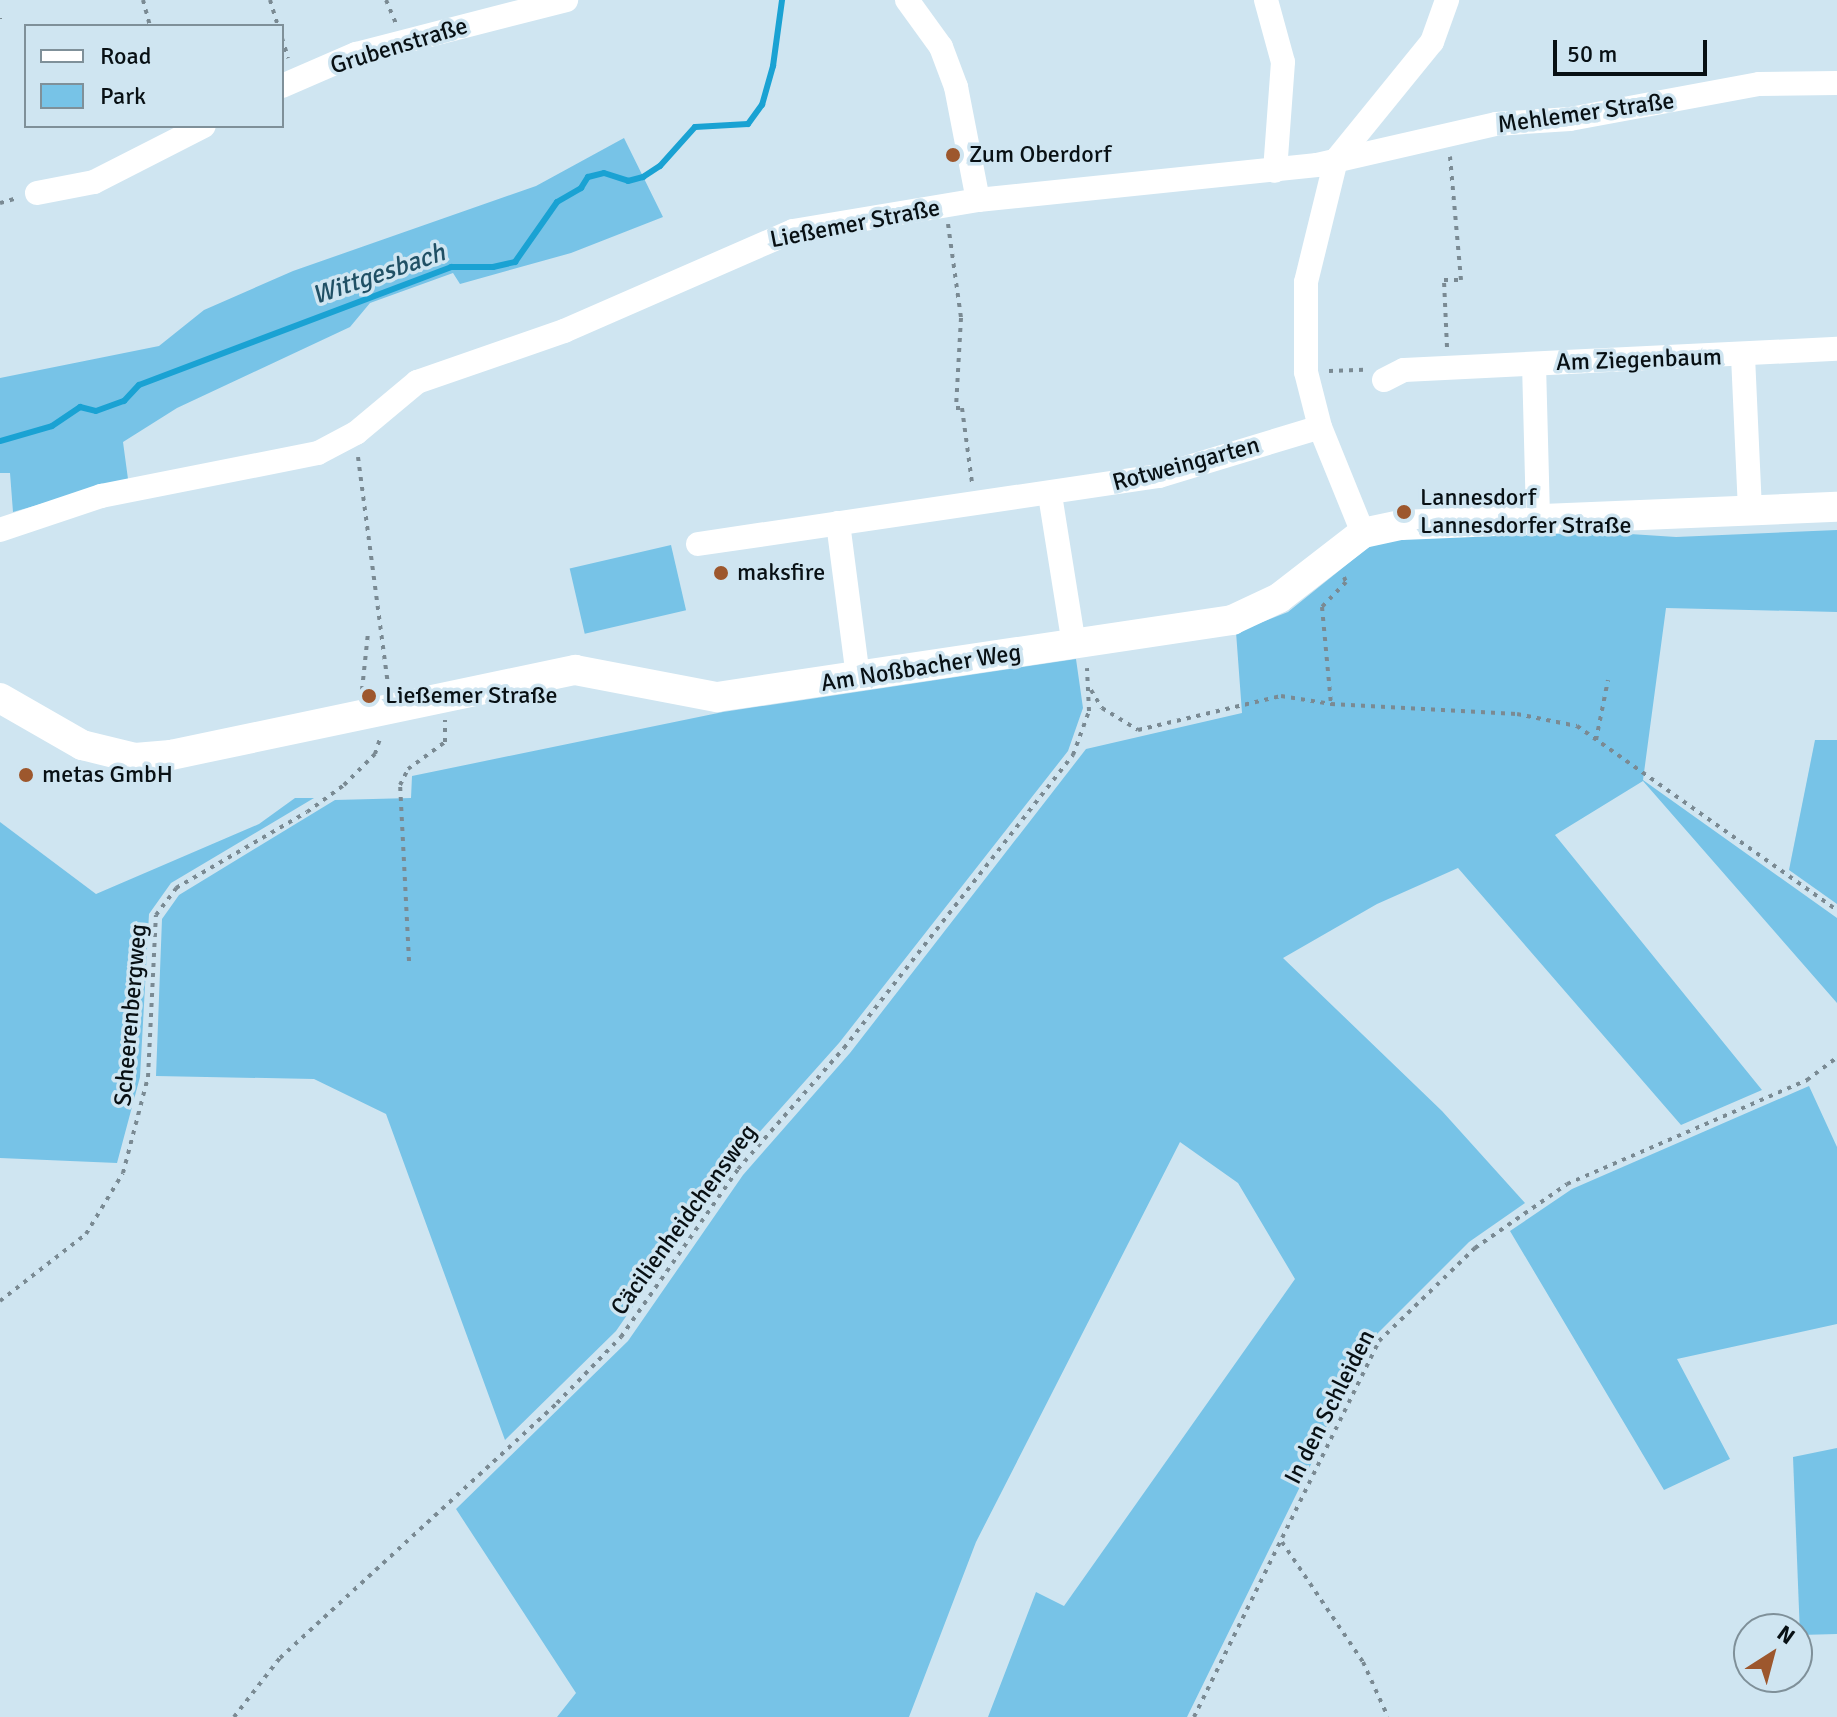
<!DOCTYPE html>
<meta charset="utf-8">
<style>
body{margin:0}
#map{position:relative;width:1837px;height:1717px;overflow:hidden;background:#cfe5f1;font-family:Signika,sans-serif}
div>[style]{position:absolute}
.green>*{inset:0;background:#77c3e7;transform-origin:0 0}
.stream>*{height:6px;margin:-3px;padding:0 3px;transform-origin:3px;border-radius:3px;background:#1aa2d3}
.path>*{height:4px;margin-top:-2px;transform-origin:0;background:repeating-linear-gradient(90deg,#7a8a93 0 4px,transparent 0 10px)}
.minor>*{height:24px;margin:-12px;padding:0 12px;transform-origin:12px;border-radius:12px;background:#fff}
.tertiary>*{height:30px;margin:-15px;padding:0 15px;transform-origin:15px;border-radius:15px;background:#fff}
.dots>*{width:22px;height:22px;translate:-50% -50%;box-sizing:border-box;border:4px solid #cfe5f1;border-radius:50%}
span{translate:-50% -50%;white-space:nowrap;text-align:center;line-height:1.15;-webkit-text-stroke:7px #cfe5f1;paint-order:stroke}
.street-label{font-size:24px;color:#081014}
.poi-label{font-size:24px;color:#081014}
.left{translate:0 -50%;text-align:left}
.water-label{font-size:26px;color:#205065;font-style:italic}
.legend{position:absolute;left:24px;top:24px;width:260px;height:104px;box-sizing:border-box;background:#cfe5f1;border:2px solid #7f9099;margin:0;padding:10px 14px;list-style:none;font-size:24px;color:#081014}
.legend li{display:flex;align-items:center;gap:16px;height:40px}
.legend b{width:40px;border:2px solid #7f9099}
.north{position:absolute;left:1733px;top:1613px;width:80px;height:80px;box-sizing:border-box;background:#cfe5f1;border:2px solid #7f9099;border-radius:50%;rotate:36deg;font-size:22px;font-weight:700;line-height:32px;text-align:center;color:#081014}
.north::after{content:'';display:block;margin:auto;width:28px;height:36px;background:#9d572d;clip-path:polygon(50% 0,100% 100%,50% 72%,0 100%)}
.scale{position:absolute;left:1553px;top:40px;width:154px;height:36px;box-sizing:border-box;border:4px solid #081014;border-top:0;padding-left:10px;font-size:24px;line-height:28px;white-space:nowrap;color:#081014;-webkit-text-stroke:6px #cfe5f1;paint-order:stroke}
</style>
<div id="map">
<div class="green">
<div style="clip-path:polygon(624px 138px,663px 217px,571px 253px,460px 284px,453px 273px,370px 303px,350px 327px,177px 408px,123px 442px,128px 479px,13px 512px,10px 473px,0 473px,0 378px,159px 346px,204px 310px,293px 271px,536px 186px)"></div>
<div style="clip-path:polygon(1553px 529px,1676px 537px,1837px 530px,1837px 612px,1666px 608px,1643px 780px,1837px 918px,1837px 1003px,1643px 781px,1555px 835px,1762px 1090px,1681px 1125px,1458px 868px,1377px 904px,1283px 958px,1442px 1111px,1525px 1203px,1469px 1242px,1373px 1338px,1187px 1717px,988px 1717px,1036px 1592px,1064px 1606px,1295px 1279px,1238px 1183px,1180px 1142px,976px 1542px,909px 1717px,557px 1717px,576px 1693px,456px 1509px,628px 1341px,743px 1175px,850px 1053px,1086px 749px,1242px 713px,1236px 632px,1288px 612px,1376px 541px)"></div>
<div style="left:671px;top:545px;width:67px;height:104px;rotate:77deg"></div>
<div style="clip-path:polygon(1076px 659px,1083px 708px,1068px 751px,839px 1043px,732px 1163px,616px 1331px,505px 1440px,386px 1114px,314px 1079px,156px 1076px,162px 919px,179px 895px,335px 800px,411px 798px,412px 776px,723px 712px)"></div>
<div style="clip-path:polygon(1815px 740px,1837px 740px,1837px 904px,1789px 870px)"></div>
<div style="clip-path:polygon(295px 798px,314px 798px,171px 883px,149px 914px,140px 1077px,117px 1163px,0 1158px,0 822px,96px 894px,259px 824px)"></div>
<div style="clip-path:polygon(1809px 1086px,1837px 1147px,1837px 1324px,1677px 1359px,1730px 1459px,1664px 1490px,1510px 1231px,1572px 1189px)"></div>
<div style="clip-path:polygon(1837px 1448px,1837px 1634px,1800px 1635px,1793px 1457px)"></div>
</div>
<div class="stream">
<div style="left:0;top:441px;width:54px;rotate:-16.1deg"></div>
<div style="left:52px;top:426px;width:34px;rotate:-34deg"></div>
<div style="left:80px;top:407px;width:16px;rotate:14deg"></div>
<div style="left:96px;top:411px;width:30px;rotate:-20deg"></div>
<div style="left:124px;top:401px;width:22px;rotate:-47deg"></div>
<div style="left:139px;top:385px;width:334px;rotate:-20.7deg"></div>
<div style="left:451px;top:267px;width:42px"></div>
<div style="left:493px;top:267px;width:23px;rotate:-13deg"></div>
<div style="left:515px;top:262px;width:73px;rotate:-55deg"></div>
<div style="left:557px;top:202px;width:28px;rotate:-30deg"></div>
<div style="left:581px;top:188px;width:13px;rotate:-58deg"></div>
<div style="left:588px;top:177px;width:16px;rotate:-14deg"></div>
<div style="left:604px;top:173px;width:25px;rotate:18deg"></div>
<div style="left:628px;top:181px;width:16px;rotate:-15deg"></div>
<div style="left:643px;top:177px;width:20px;rotate:-33deg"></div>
<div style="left:660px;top:166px;width:52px;rotate:-48.1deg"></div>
<div style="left:695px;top:127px;width:53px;rotate:-3.2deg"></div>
<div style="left:748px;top:124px;width:24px;rotate:-54deg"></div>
<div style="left:762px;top:105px;width:41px;rotate:-74.2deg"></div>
<div style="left:773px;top:66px;width:67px;rotate:-82.2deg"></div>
</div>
<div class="path">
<div style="left:143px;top:0;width:27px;rotate:75deg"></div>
<div style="left:270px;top:0;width:27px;rotate:73deg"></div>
<div style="left:386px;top:0;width:26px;rotate:67deg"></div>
<div style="left:0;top:18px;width:1px;rotate:90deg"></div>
<div style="left:282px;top:38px;width:21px;rotate:73deg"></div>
<div style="left:0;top:203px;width:18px;rotate:-16deg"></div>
<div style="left:948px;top:224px;width:95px;rotate:82.1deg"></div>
<div style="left:961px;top:318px;width:90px;rotate:93.2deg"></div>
<div style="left:956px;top:408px;width:6px"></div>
<div style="left:962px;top:408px;width:76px;rotate:82.4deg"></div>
<div style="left:1447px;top:347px;width:67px;rotate:-92.6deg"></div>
<div style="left:1444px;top:280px;width:17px"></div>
<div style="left:1461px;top:280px;width:124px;rotate:-95.1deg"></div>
<div style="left:1329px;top:371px;width:35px;rotate:-2deg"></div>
<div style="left:358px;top:457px;width:229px;rotate:82.5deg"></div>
<div style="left:1344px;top:577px;width:5px;rotate:68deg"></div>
<div style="left:1346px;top:582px;width:35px;rotate:134deg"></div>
<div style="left:1322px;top:607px;width:97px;rotate:84.7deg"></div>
<div style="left:1331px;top:704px;width:186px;rotate:3.1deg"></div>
<div style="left:1517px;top:714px;width:61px;rotate:11.3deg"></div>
<div style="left:1577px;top:726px;width:319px;rotate:35.3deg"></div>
<div style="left:362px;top:690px;width:57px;rotate:-84deg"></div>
<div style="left:1091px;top:690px;width:21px;rotate:59deg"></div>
<div style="left:1102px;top:708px;width:42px;rotate:31.4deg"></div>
<div style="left:1138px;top:730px;width:147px;rotate:-13.4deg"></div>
<div style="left:1281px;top:696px;width:51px;rotate:9.1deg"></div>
<div style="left:1596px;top:740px;width:61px;rotate:-78.7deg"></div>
<div style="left:409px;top:961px;width:176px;rotate:-92.9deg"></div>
<div style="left:400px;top:785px;width:18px;rotate:-63deg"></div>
<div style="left:408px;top:769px;width:46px;rotate:-36.1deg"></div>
<div style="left:445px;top:742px;width:22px;rotate:-90deg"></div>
<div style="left:0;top:1301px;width:109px;rotate:-37.9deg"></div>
<div style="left:86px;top:1234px;width:71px;rotate:-58.8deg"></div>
<div style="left:123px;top:1173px;width:99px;rotate:-75.4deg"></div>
<div style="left:148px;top:1077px;width:162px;rotate:-87.2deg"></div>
<div style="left:156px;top:915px;width:34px;rotate:-53deg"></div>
<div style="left:176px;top:888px;width:151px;rotate:-30.1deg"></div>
<div style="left:307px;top:812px;width:46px;rotate:-36.1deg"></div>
<div style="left:344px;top:785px;width:44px;rotate:-45deg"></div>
<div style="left:375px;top:754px;width:19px;rotate:-72deg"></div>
<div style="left:1282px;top:1542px;width:145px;rotate:56deg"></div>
<div style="left:1363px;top:1662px;width:60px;rotate:65.6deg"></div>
<div style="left:234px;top:1717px;width:75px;rotate:-52.1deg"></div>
<div style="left:280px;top:1658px;width:377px;rotate:-42.6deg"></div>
<div style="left:557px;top:1403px;width:92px;rotate:-45.9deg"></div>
<div style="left:621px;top:1337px;width:205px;rotate:-55.1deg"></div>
<div style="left:738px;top:1169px;width:161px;rotate:-48.8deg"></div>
<div style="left:844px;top:1048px;width:372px;rotate:-52deg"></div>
<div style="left:1073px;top:755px;width:47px;rotate:-70deg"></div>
<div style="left:1089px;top:711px;width:43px;rotate:-92.7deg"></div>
<div style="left:1194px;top:1717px;width:419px;rotate:-63.8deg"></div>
<div style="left:1379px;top:1341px;width:134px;rotate:-44.1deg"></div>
<div style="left:1475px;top:1248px;width:112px;rotate:-34.8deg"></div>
<div style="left:1567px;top:1184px;width:262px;rotate:-23.4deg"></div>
<div style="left:1807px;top:1080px;width:38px;rotate:-37deg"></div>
</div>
<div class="minor">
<div style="left:907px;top:0;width:58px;rotate:54.1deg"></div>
<div style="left:941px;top:47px;width:43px;rotate:69.4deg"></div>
<div style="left:956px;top:87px;width:115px;rotate:79deg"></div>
<div style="left:1266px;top:0;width:64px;rotate:74.7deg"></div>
<div style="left:1283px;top:62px;width:109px;rotate:94.2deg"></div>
<div style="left:282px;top:86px;width:81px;rotate:-23.4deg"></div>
<div style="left:356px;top:54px;width:217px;rotate:-14.4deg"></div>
<div style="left:37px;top:193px;width:58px;rotate:-10.9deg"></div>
<div style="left:94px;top:182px;width:123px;rotate:-27deg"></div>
<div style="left:1743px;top:356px;width:155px;rotate:87.4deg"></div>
<div style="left:1534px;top:364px;width:154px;rotate:88.5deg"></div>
<div style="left:1384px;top:380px;width:22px;rotate:-27deg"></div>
<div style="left:1404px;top:370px;width:434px;rotate:-2.8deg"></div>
<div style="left:1050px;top:495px;width:152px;rotate:80.9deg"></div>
<div style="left:838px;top:523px;width:154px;rotate:82.6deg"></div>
<div style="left:0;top:530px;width:107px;rotate:-18.6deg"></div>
<div style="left:101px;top:496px;width:221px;rotate:-11.2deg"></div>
<div style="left:318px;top:453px;width:43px;rotate:-27.8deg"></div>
<div style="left:356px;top:433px;width:80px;rotate:-39.9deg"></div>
<div style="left:417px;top:382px;width:156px;rotate:-19.1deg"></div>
<div style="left:564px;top:331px;width:250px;rotate:-23.6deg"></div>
<div style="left:793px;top:231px;width:188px;rotate:-9.5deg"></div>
<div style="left:978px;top:200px;width:341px;rotate:-5.9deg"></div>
<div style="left:1317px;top:165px;width:184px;rotate:-12.9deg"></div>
<div style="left:1496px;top:124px;width:74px;rotate:-3.9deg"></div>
<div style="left:1570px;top:119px;width:192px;rotate:-10.5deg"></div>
<div style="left:1759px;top:84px;width:78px;rotate:-0.7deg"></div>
<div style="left:1363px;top:533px;width:114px;rotate:-112.1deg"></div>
<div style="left:1320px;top:427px;width:57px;rotate:-104.3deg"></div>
<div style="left:1306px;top:372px;width:90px;rotate:-90deg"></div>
<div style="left:1306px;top:282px;width:126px;rotate:-76.2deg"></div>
<div style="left:1336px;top:160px;width:152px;rotate:-50.9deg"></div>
<div style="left:1432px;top:42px;width:45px;rotate:-70.3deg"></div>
<div style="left:698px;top:544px;width:466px;rotate:-8.4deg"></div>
<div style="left:1159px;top:476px;width:168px;rotate:-16.9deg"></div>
</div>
<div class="tertiary">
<div style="left:0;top:698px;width:95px;rotate:29.8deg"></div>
<div style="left:82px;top:745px;width:55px;rotate:13.8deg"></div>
<div style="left:135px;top:758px;width:36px;rotate:-5deg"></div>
<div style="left:171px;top:755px;width:413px;rotate:-11.9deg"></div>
<div style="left:575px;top:670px;width:145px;rotate:10.8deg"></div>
<div style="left:717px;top:697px;width:521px;rotate:-8.5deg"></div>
<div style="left:1232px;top:620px;width:52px;rotate:-25.1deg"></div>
<div style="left:1279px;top:598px;width:106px;rotate:-37.7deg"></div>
<div style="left:1363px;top:533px;width:40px;rotate:-12deg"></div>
<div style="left:1402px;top:525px;width:435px;rotate:-2.4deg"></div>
</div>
<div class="dots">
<div style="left:953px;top:155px;background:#9d572d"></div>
<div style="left:1404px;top:512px;background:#9d572d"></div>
<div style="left:721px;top:573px;background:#9d572d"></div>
<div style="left:369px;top:696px;background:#9d572d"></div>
<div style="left:26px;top:775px;background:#9d572d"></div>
</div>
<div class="street-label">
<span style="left:399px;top:46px;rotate:-17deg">Grubenstraße</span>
<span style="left:1586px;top:113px;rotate:-8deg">Mehlemer Straße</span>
<span style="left:855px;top:224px;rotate:-11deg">Ließemer Straße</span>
<span style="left:1639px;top:360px;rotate:-2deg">Am Ziegenbaum</span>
<span style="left:1186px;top:464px;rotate:-15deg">Rotweingarten</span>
<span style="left:921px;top:668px;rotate:-9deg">Am Noßbacher Weg</span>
<span style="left:131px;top:1015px;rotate:-85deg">Scheerenbergweg</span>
<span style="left:684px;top:1220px;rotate:-54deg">Cäcilienheidchensweg</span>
<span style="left:1330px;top:1407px;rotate:-63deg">In den Schleiden</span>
</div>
<div class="poi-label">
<span class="left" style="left:969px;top:155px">Zum Oberdorf</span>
<span class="left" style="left:1420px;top:512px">Lannesdorf<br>Lannesdorfer Straße</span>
<span class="left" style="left:737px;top:573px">maksfire</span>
<span class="left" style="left:385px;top:696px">Ließemer Straße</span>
<span class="left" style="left:42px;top:775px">metas GmbH</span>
</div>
<div class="water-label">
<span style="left:379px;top:275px;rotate:-19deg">Wittgesbach</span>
</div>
<ul class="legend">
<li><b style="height:10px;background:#fff"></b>Road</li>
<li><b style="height:22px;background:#77c3e7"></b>Park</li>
</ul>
<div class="north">N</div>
<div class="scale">50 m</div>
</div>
